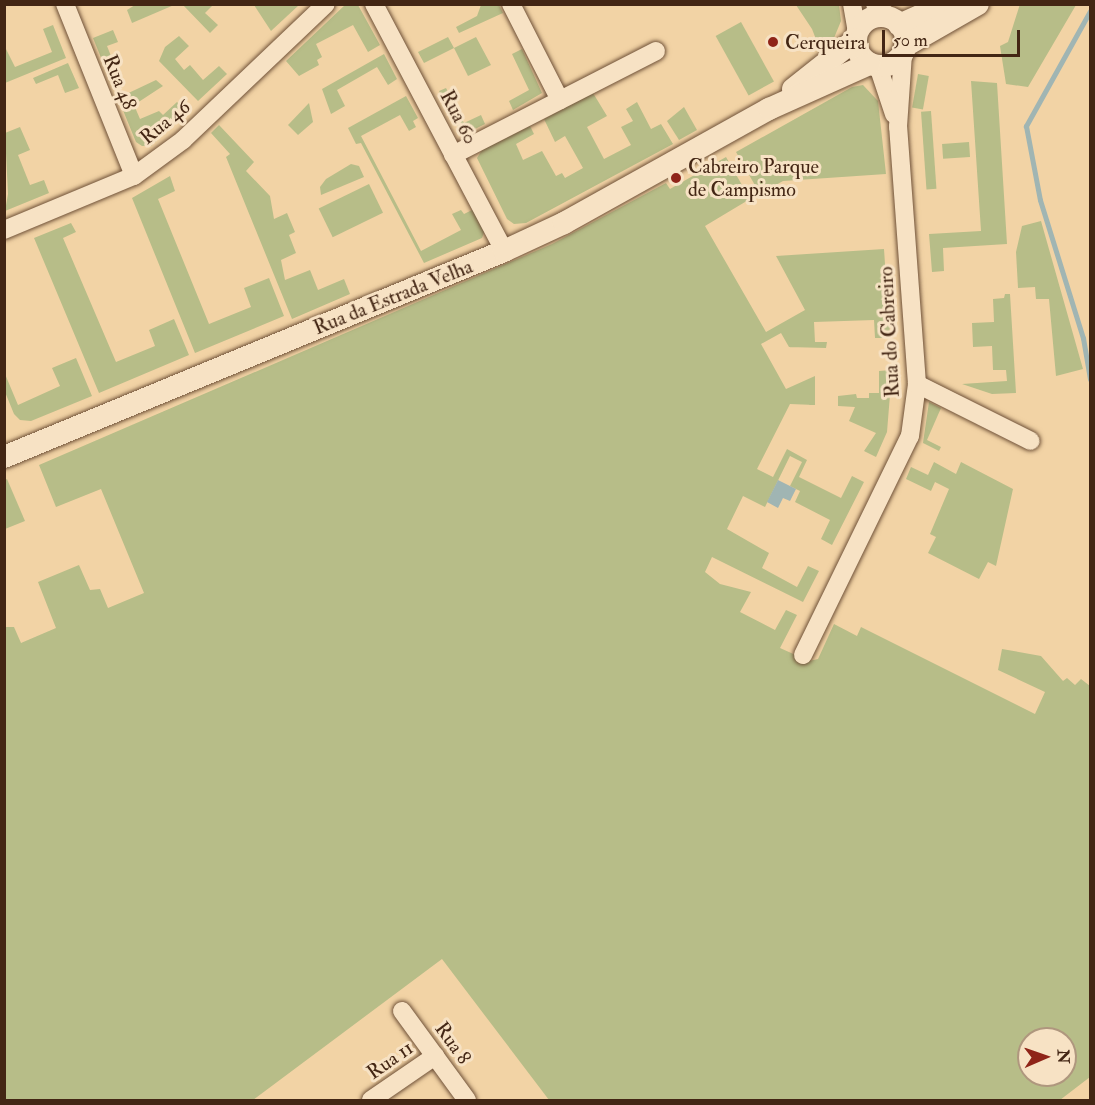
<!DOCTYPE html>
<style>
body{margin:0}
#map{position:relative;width:1095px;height:1105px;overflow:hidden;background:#f2d3a5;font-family:"IM FELL Double Pica",serif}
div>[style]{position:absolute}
.green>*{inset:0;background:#b7bd88;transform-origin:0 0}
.water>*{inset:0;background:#a0b5b3}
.stream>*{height:5px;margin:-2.5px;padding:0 2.5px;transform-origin:2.5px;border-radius:2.5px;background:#a0b5b3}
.roads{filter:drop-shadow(0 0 2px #6f5138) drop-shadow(0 0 2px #6f5138)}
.minor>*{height:18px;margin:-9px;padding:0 9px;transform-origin:9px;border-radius:9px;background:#f7e2c4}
.tertiary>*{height:22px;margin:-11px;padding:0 11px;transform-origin:11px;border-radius:11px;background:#f7e2c4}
.tertiary>.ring{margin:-11px;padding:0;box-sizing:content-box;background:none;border:22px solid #f7e2c4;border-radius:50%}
.dots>*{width:16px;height:16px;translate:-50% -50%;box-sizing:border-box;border:3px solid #f7e2c4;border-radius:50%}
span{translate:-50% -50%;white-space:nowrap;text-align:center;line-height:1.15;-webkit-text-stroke:6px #f7e2c4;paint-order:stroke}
.poi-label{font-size:20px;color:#432614}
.left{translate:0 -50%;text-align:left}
.street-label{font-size:20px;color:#432614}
.frame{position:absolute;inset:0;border:6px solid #432614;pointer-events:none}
.north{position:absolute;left:1017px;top:1027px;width:60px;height:60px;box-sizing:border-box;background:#f7e2c4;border:2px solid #af977e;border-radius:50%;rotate:88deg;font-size:16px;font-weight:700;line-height:24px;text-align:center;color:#432614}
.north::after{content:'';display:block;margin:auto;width:21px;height:27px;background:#8f2418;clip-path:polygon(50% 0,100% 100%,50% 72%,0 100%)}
.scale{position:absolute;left:882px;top:30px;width:138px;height:27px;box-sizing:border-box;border:3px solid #432614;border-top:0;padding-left:8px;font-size:18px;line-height:21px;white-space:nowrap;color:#432614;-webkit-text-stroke:4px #f7e2c4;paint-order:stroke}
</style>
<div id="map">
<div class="green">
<div style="clip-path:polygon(1020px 4px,1076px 5px,1028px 87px,1006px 84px,1000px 46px,1008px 42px)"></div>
<div style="clip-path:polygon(135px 5px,174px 4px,174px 5px,132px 23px,127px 10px)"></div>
<div style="clip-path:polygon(183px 5px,213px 5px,205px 13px,218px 25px,210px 33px)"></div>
<div style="clip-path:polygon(254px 5px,299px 5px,271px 31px)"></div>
<div style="clip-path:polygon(345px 5px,358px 5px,380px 45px,368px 52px,353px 25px,316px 44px,322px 57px,317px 60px,319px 65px,299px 76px,286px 61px)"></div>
<div style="clip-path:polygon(481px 5px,499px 5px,503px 13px,459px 33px,456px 27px,477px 16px)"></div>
<div style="clip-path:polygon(796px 5px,839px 5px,841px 21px,834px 38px,819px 47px,812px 29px)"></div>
<div style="left:741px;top:22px;width:68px;height:29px;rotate:61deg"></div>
<div style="clip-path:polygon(53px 25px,66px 58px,5px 83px,5px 47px,15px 67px,52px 52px,43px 29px)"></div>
<div style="clip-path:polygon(113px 30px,118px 42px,107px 46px,113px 61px,104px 65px,93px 38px)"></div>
<div style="clip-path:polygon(179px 36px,189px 46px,175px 59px,184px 70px,190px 65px,203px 80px,219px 66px,227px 74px,198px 101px,159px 61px,165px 47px)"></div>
<div style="clip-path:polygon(448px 37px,454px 48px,476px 37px,491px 65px,468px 76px,454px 48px,424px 63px,418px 52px)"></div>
<div style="clip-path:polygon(522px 49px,542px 93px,513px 110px,509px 101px,529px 90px,512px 54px)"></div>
<div style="clip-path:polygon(384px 54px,397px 79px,388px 85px,377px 67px,337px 90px,345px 106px,331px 114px,322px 89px)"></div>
<div style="clip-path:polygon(68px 63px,79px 88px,65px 93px,58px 75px,36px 84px,33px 78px)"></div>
<div style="left:918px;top:74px;width:11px;height:34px;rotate:10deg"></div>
<div style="clip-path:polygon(156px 80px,163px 86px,134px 105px,140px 119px,159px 111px,163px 115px,177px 102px,187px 112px,151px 146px,142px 146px,136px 142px,118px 98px)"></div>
<div style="clip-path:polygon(971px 81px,997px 83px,1007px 244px,943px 248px,944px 271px,932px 272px,929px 234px,981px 231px)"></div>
<div style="clip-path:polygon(863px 85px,878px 101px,886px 174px,783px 181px,760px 194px,736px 152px,852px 87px)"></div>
<div style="clip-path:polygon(446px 88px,464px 123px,481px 115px,485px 124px,469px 132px,459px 129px,439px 91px)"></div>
<div style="clip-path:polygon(593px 93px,607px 116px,587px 127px,604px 159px,631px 145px,621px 127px,633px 121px,626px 109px,637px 102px,651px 129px,661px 124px,673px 144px,526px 223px,514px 224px,507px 219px,477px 158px,482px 150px,530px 126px,534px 134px,516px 144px,523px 160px,542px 151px,556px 176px,562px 173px,565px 178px,583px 168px,565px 136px,555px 142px,544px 119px)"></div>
<div style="clip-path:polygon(406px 96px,418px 118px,413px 121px,416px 127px,409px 131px,400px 115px,361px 136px,421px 251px,461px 230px,452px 214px,461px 210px,464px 214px,474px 209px,485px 230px,482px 238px,424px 263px,361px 143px,356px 144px,348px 128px)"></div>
<div style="clip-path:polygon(309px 103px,313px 122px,298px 135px,288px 125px)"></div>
<div style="clip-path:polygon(684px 107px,697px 130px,679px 140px,667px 121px)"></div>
<div style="left:931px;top:111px;width:78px;height:10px;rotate:86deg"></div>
<div style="clip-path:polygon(219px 125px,254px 162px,246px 171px,270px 196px,274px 219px,287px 213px,295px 232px,289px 235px,296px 253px,281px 260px,285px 280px,310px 270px,318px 290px,344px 279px,350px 294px,292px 319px,226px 157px,230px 154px,211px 133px)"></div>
<div style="clip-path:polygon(20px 127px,30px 150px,18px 155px,30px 185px,44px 180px,49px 193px,5px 211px,8px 194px,5px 133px)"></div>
<div style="left:969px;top:142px;width:15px;height:27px;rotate:86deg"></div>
<div style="clip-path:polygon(evenodd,726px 157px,750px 199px,705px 226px,766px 332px,805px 310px,776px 256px,884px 249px,887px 294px,894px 294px,894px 304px,889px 304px,890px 338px,875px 338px,874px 320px,814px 322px,815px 342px,827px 342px,826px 348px,789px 347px,781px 333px,761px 344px,786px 389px,815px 376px,815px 405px,790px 404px,757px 469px,773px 477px,787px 449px,807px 460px,799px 477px,841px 498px,852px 476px,864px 482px,832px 545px,821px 539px,830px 520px,795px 502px,800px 491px,790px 486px,802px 462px,790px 456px,765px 507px,743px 496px,727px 529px,769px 553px,762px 568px,797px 587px,808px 566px,819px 571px,803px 602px,712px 557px,705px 572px,720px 584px,751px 592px,740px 612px,775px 630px,786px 610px,797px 615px,780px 648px,809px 661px,818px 659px,834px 624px,857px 636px,861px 627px,1035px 714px,1045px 692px,998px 670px,1002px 649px,1041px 656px,1063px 681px,1067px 678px,1075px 685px,1081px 679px,1090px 686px,1090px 1077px,1060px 1100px,549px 1100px,442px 959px,253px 1100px,5px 1100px,4px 627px,14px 627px,21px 643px,56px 628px,38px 582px,79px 565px,90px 590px,100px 589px,108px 608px,144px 593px,101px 489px,56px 507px,39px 465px,552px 244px,666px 183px,670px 189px,726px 157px,1029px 1039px,1065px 1039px,1065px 1075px,1029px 1075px,1029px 1039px)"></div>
<div style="clip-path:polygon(351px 164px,359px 166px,364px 177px,321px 195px,320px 187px,326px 179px)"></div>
<div style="clip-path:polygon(170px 176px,175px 191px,158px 199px,209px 324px,251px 307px,244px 288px,269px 278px,284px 316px,195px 353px,132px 198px)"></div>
<div style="left:369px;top:184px;width:32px;height:56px;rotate:64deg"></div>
<div style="clip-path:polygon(1041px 221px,1083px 369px,1056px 376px,1049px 299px,1036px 299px,1035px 287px,1018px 288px,1016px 252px,1022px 226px)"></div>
<div style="clip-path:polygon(71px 223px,76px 232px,63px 238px,116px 362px,155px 346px,149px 330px,174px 319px,189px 355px,99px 393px,34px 238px)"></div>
<div style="clip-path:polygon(1005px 294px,1010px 294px,1016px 393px,992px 394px,962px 384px,1007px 381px,1006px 370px,993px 370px,992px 346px,973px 347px,972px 323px,994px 322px,993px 299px,1004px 298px)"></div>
<div style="clip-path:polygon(76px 358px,92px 396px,31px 421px,20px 420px,14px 414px,5px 392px,5px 374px,18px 405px,60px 386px,52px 368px)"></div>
<div style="clip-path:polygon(892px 370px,887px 432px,876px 457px,864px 451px,876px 433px,849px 421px,855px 407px,838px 406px,838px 396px,856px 394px,857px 398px,869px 398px,869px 393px,879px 393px,879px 371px)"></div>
<div style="clip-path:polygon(929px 402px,941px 408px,927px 440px,941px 447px,939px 451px,923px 443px)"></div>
<div style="clip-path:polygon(934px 462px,956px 474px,961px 462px,1013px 489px,996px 566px,988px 562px,979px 579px,928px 553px,936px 537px,930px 534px,949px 489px,935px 482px,931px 491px,906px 479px,911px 467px,928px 475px)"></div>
<div style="clip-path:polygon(7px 479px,25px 521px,5px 529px,5px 480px)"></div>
</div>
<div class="water">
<div style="clip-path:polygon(778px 480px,796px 489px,790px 501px,783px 498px,778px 508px,767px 502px)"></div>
</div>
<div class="stream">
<div style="left:1090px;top:11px;width:132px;rotate:119.1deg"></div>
<div style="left:1026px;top:126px;width:75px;rotate:79.3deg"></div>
<div style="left:1040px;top:200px;width:145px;rotate:72.7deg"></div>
<div style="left:1083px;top:338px;width:42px;rotate:80.3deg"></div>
</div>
<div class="roads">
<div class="minor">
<div style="left:65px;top:4px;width:185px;rotate:68.1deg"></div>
<div style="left:374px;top:4px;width:279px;rotate:62.2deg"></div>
<div style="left:511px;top:4px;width:108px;rotate:63deg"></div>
<div style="left:852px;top:4px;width:28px;rotate:80deg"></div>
<div style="left:875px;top:4px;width:21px;rotate:43deg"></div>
<div style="left:878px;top:66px;width:51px;rotate:71.6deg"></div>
<div style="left:453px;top:155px;width:228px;rotate:-27.1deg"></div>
<div style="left:4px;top:230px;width:141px;rotate:-22.6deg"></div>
<div style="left:134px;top:176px;width:61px;rotate:-36.3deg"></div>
<div style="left:183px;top:140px;width:197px;rotate:-43.6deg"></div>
<div style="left:917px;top:384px;width:127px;rotate:26.6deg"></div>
<div style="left:803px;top:655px;width:244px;rotate:-64deg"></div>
<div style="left:910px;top:436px;width:52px;rotate:-82.3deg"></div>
<div style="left:917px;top:384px;width:258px;rotate:-94.2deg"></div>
<div style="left:898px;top:127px;width:74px;rotate:-86.1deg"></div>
<div style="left:402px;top:1011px;width:110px;rotate:53.9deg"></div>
<div style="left:371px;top:1100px;width:78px;rotate:-34.5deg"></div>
</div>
<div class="tertiary">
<div class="ring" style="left:856px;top:16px;width:28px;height:28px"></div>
<div style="left:899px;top:25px;width:51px;rotate:-24.1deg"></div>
<div style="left:905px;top:46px;width:84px;rotate:-29.9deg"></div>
<div style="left:793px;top:89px;width:80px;rotate:-38.4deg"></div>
<div style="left:4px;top:457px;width:541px;rotate:-22.39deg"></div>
<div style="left:504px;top:251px;width:66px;rotate:-25deg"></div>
<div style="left:564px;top:223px;width:235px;rotate:-29.1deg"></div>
<div style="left:769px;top:109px;width:110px;rotate:-24.2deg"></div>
</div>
</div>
<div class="dots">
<div style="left:773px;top:42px;background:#8f2418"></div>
<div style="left:676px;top:178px;background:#8f2418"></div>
</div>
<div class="poi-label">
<span class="left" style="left:785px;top:42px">Cerqueira</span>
<span class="left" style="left:688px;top:178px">Cabreiro Parque<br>de Campismo</span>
</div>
<div class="street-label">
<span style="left:120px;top:82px;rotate:68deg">Rua 48</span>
<span style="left:459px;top:117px;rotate:62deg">Rua 60</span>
<span style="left:165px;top:122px;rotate:-39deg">Rua 46</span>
<span style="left:393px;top:297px;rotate:-22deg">Rua da Estrada Velha</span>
<span style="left:889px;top:332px;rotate:-93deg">Rua do Cabreiro</span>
<span style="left:453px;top:1043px;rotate:54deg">Rua 8</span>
<span style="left:390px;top:1060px;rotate:-35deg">Rua 11</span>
</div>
<div class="frame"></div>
<div class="north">N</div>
<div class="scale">50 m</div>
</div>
